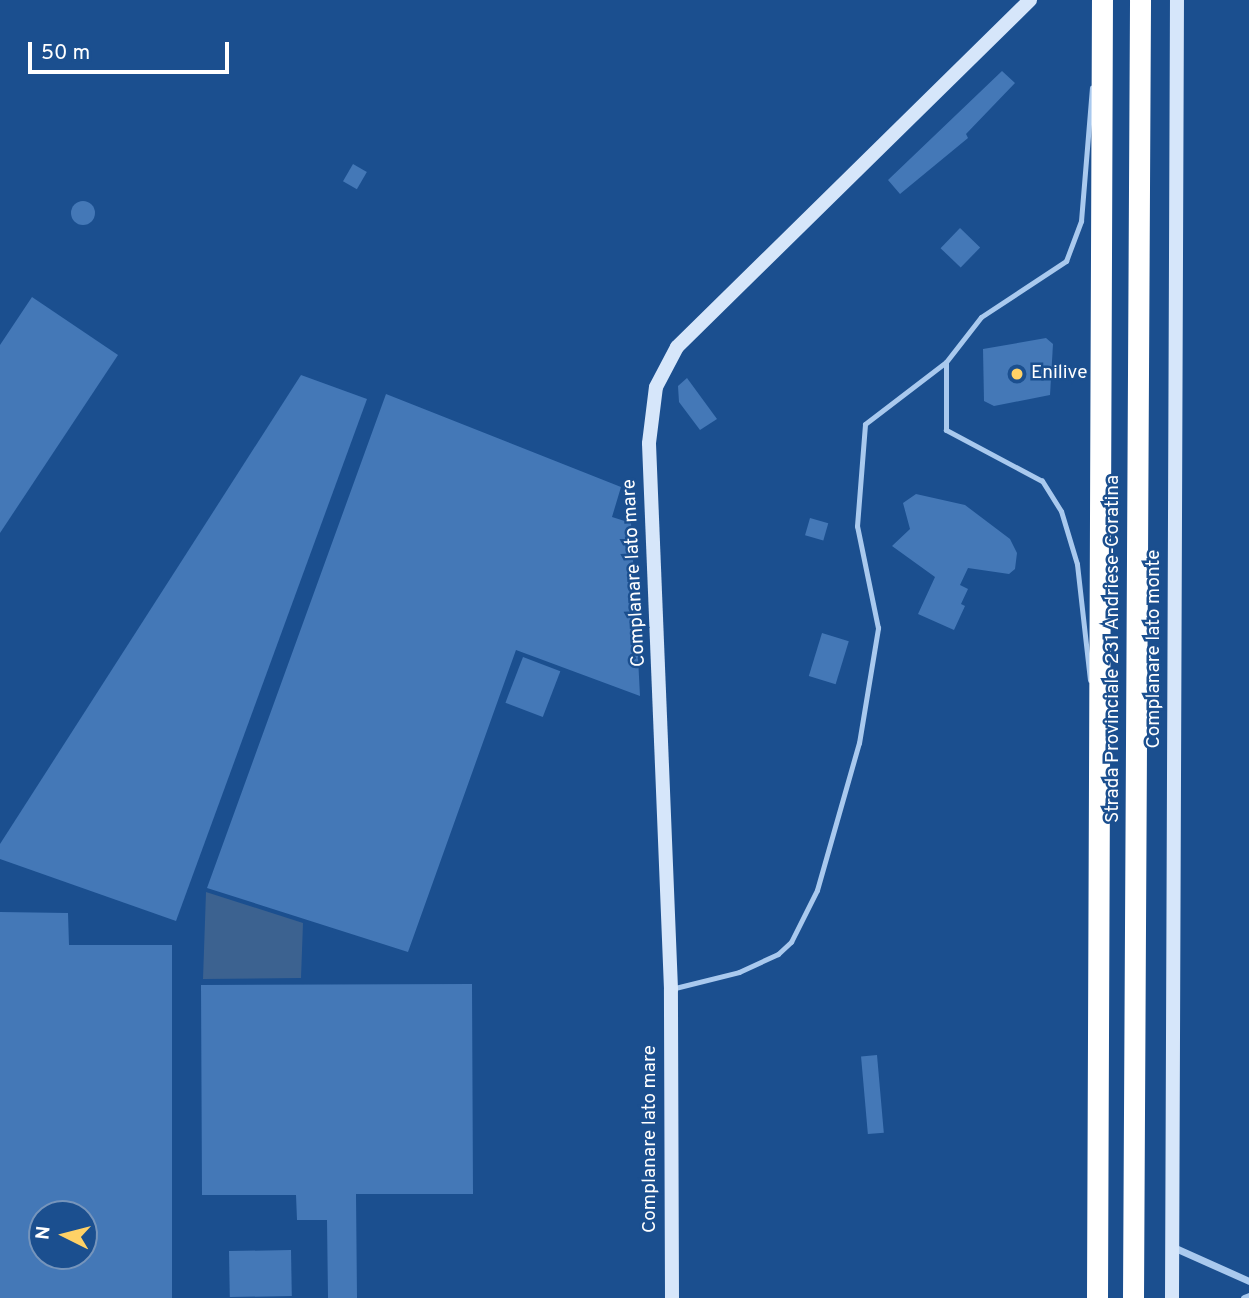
<!DOCTYPE html>
<style>
body{margin:0}
#map{position:relative;width:1249px;height:1298px;overflow:hidden;background:#1b4f8f;font-family:Overpass,sans-serif}
div>[style]{position:absolute}
.water>*{inset:0;background:#3c6290}
.building>*{inset:0;background:#4478b7;transform-origin:0 0}
.round{border-radius:50%}
.lane>*{height:5px;margin:-2.5px;padding:0 2.5px;transform-origin:2.5px;border-radius:2.5px;background:#a9c9ee}
.street>*{height:7px;margin:-3.5px;padding:0 3.5px;transform-origin:3.5px;border-radius:3.5px;background:#a9c9ee}
.secondary>*{height:14px;margin:-7px;padding:0 7px;transform-origin:7px;border-radius:7px;background:#d6e6fa}
.highway>*{height:21px;margin:-10.5px;padding:0 10.5px;transform-origin:10.5px;border-radius:10.5px;background:#fff}
.dots>*{width:19px;height:19px;translate:-50% -50%;box-sizing:border-box;border:4px solid #1b4f8f;border-radius:50%}
span{translate:-50% -50%;white-space:nowrap;text-align:center;line-height:1.15;-webkit-text-stroke:5px #1b4f8f;paint-order:stroke}
.poi-label{font-size:19px;color:#fff}
.left{translate:0 -50%;text-align:left}
.street-label{font-size:19px;color:#fff}
.north{position:absolute;left:28px;top:1200px;width:70px;height:70px;box-sizing:border-box;background:#1b4f8f;border:2px solid #7695bc;border-radius:50%;rotate:276deg;font-size:19px;font-weight:700;line-height:28px;text-align:center;color:#fff}
.north::after{content:'';display:block;margin:auto;width:24px;height:32px;background:#ffd166;clip-path:polygon(50% 0,100% 100%,50% 72%,0 100%)}
.scale{position:absolute;left:28px;top:42px;width:201px;height:32px;box-sizing:border-box;border:4px solid #fff;border-top:0;padding-left:9px;font-size:21px;line-height:24px;white-space:nowrap;color:#fff;-webkit-text-stroke:5px #1b4f8f;paint-order:stroke}
</style>
<div id="map">
<div class="water">
<div style="clip-path:polygon(206px 892px,303px 923px,301px 978px,203px 979px)"></div>
</div>
<div class="building">
<div style="clip-path:polygon(1002px 71px,1015px 83px,966px 134px,968px 138px,900px 194px,888px 180px)"></div>
<div style="left:353px;top:164px;width:16px;height:20px;rotate:30deg"></div>
<div class="round" style="left:71px;top:201px;width:24px;height:24px"></div>
<div style="left:960px;top:228px;width:28px;height:28px;rotate:44deg"></div>
<div style="clip-path:polygon(32px 297px,118px 355px,0 533px,0 345px)"></div>
<div style="clip-path:polygon(1046px 338px,1053px 344px,1050px 395px,994px 406px,984px 401px,983px 349px)"></div>
<div style="clip-path:polygon(301px 375px,367px 399px,176px 921px,0 859px,0 844px)"></div>
<div style="clip-path:polygon(687px 378px,717px 419px,700px 430px,679px 402px,678px 386px)"></div>
<div style="clip-path:polygon(386px 394px,621px 487px,612px 517px,631px 523px,640px 696px,516px 650px,408px 952px,207px 888px)"></div>
<div style="clip-path:polygon(916px 494px,965px 505px,1010px 539px,1017px 553px,1015px 569px,1009px 574px,968px 568px,960px 585px,968px 589px,961px 604px,965px 606px,954px 630px,918px 614px,935px 577px,892px 546px,910px 529px,903px 503px)"></div>
<div style="left:810px;top:518px;width:19px;height:18px;rotate:16deg"></div>
<div style="left:822px;top:633px;width:28px;height:45px;rotate:17deg"></div>
<div style="left:523px;top:657px;width:40px;height:49px;rotate:21deg"></div>
<div style="clip-path:polygon(evenodd,0 912px,68px 913px,69px 945px,172px 945px,172px 1298px,0 1298px,0 912px,42px 1214px,84px 1214px,84px 1256px,42px 1256px,42px 1214px)"></div>
<div style="clip-path:polygon(472px 984px,473px 1194px,356px 1194px,357px 1298px,328px 1298px,327px 1220px,297px 1220px,296px 1195px,202px 1195px,201px 985px)"></div>
<div style="left:877px;top:1055px;width:78px;height:16px;rotate:85deg"></div>
<div style="left:291px;top:1250px;width:46px;height:62px;rotate:89deg"></div>
</div>
<div class="lane">
<div style="left:1090px;top:680px;width:117px;rotate:-96.4deg"></div>
<div style="left:1077px;top:564px;width:55px;rotate:-106.8deg"></div>
<div style="left:1061px;top:511px;width:36px;rotate:-122deg"></div>
<div style="left:1042px;top:481px;width:109px;rotate:-152deg"></div>
<div style="left:946px;top:430px;width:68px;rotate:-90deg"></div>
<div style="left:946px;top:362px;width:57px;rotate:-52.1deg"></div>
<div style="left:981px;top:317px;width:102px;rotate:-33.4deg"></div>
<div style="left:1066px;top:261px;width:43px;rotate:-69.4deg"></div>
<div style="left:1081px;top:221px;width:134px;rotate:-85.3deg"></div>
<div style="left:671px;top:989px;width:70px;rotate:-14deg"></div>
<div style="left:739px;top:972px;width:43px;rotate:-24.8deg"></div>
<div style="left:778px;top:954px;width:18px;rotate:-43deg"></div>
<div style="left:791px;top:942px;width:58px;rotate:-63.4deg"></div>
<div style="left:817px;top:890px;width:153px;rotate:-74.1deg"></div>
<div style="left:859px;top:743px;width:117px;rotate:-80.6deg"></div>
<div style="left:878px;top:628px;width:104px;rotate:-101.6deg"></div>
<div style="left:857px;top:526px;width:102px;rotate:-85.5deg"></div>
<div style="left:865px;top:424px;width:102px;rotate:-37.4deg"></div>
</div>
<div class="street">
<div style="left:1173px;top:1247px;width:83px;rotate:24.1deg"></div>
<div style="left:1244px;top:1298px;width:5px;rotate:-22deg"></div>
</div>
<div class="secondary">
<div style="left:672px;top:1298px;width:309px;rotate:-90.2deg"></div>
<div style="left:671px;top:989px;width:546px;rotate:-92.31deg"></div>
<div style="left:649px;top:443px;width:56px;rotate:-82.9deg"></div>
<div style="left:656px;top:387px;width:45px;rotate:-62.3deg"></div>
<div style="left:677px;top:347px;width:495px;rotate:-44.5deg"></div>
<div style="left:1172px;top:1298px;width:1298px;rotate:-89.78deg"></div>
</div>
<div class="highway">
<div style="left:1097px;top:1298px;width:1298px;rotate:-89.78deg"></div>
<div style="left:1133px;top:1298px;width:1298px;rotate:-89.69deg"></div>
</div>
<div class="dots">
<div style="left:1017px;top:374px;background:#ffd166"></div>
</div>
<div class="poi-label">
<span class="left" style="left:1031px;top:374px">Enilive</span>
</div>
<div class="street-label">
<span style="left:635px;top:573px;rotate:-93deg">Complanare lato mare</span>
<span style="left:1114px;top:649px;rotate:-90deg">Strada Provinciale 231 Andriese-Coratina</span>
<span style="left:1155px;top:649px;rotate:-90deg">Complanare lato monte</span>
<span style="left:651px;top:1139px;rotate:-90deg">Complanare lato mare</span>
</div>
<div class="north">N</div>
<div class="scale">50 m</div>
</div>
